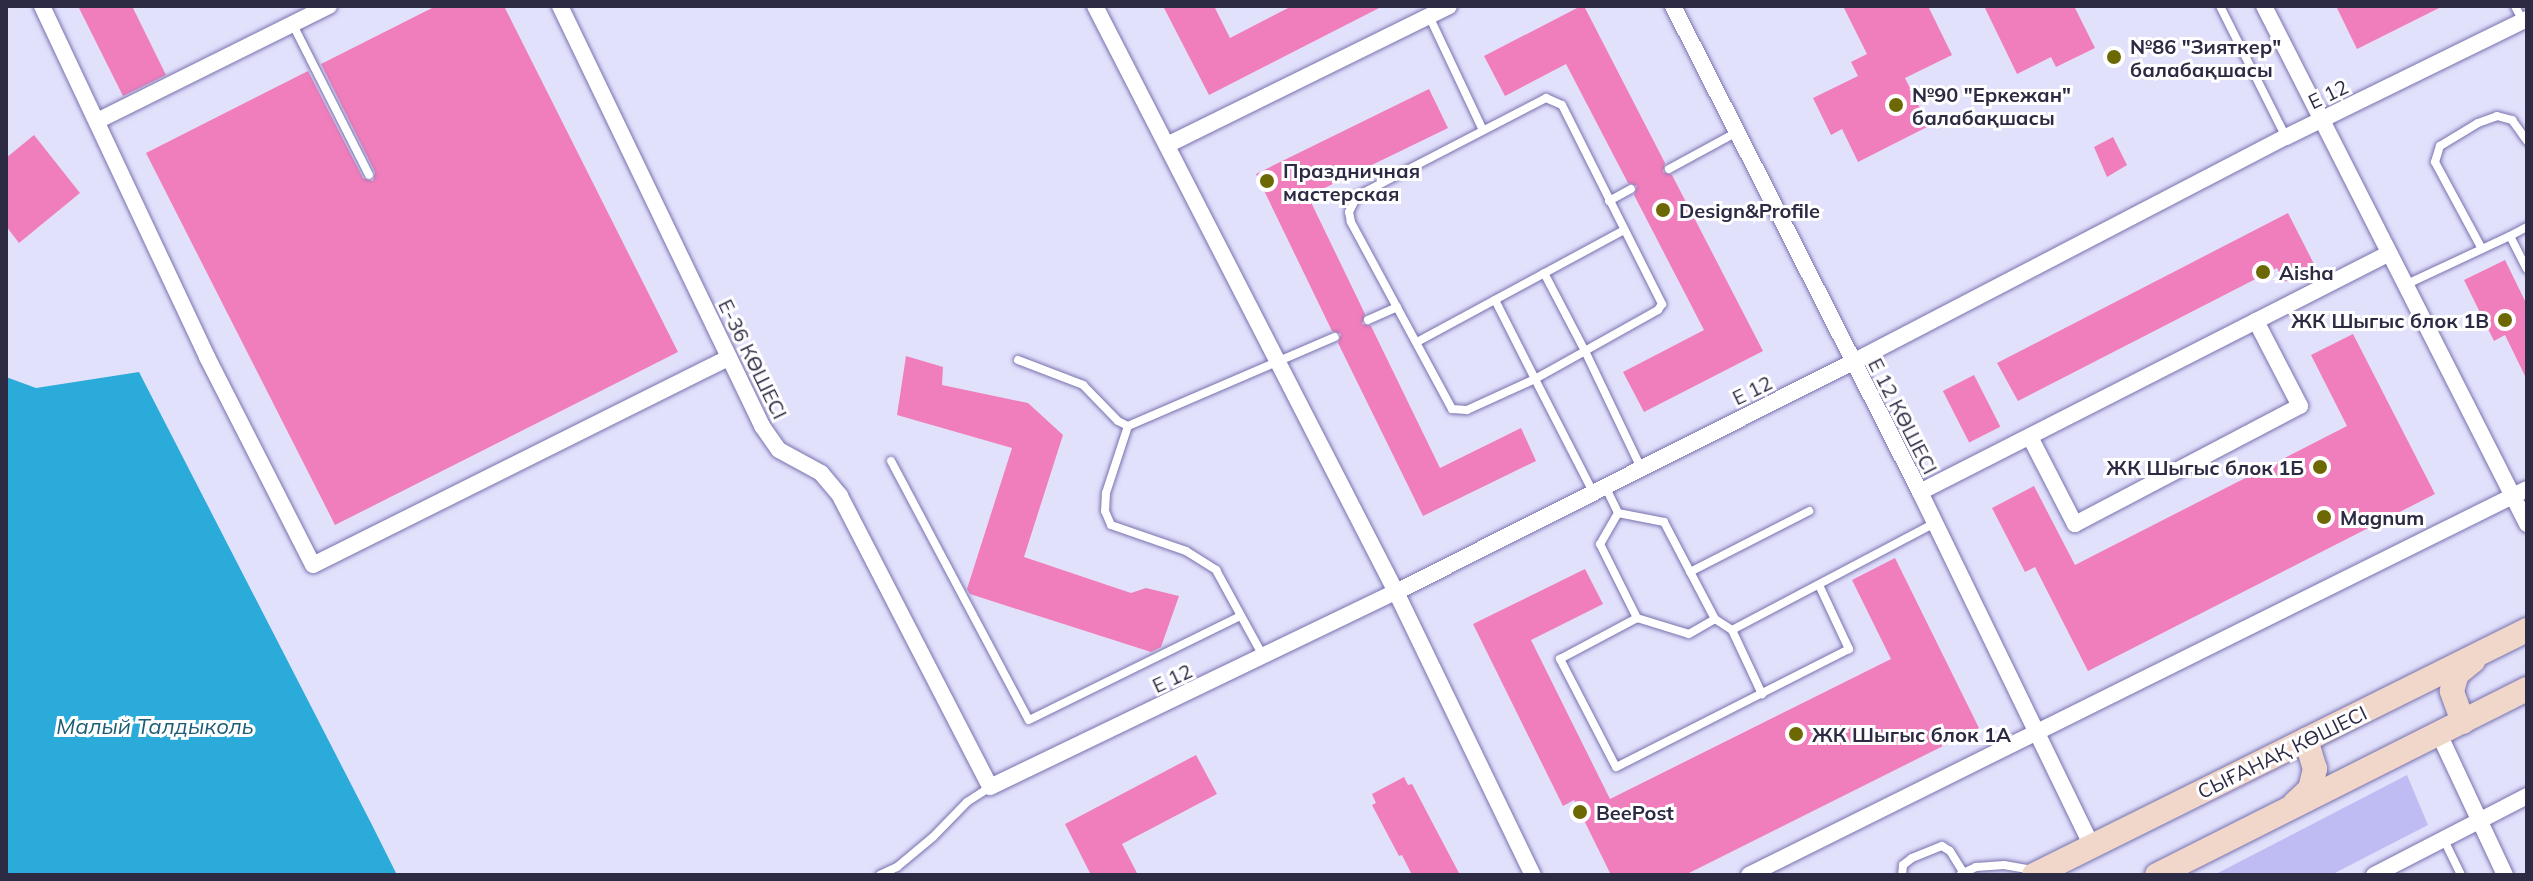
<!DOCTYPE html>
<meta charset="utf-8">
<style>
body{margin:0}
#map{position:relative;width:2533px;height:881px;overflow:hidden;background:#e2e1fc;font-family:Mulish,sans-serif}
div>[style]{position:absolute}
.green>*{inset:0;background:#bfbbf3}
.water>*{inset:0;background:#2babd9}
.building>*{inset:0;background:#f07ebc;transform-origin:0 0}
.roads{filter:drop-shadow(0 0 2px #7872ae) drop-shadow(0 0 2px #7872ae)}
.service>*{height:8px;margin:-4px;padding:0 4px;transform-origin:4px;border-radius:4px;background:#fff}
.minor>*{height:16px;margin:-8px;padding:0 8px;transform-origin:8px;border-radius:8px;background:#fff}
.secondary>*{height:24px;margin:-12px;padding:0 12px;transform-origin:12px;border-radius:12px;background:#f0d7c9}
.dots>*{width:22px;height:22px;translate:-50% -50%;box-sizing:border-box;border:4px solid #fff;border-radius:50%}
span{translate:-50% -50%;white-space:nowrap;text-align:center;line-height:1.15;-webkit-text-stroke:6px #fff;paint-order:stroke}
.poi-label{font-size:20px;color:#2d2a44;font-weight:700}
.left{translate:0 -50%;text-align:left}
.right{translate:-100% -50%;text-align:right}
.street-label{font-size:20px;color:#2d2a44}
.water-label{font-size:22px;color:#1e5d76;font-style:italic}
.frame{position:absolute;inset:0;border:8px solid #2d2a44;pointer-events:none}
</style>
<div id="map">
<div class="green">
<div style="clip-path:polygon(2407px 775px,2428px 825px,2331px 875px,2214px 875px)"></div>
</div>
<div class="water">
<div style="clip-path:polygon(139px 372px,371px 823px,397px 875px,6px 875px,6px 377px,36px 388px)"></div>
</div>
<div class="building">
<div style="clip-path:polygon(78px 6px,132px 6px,166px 75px,123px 96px)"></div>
<div style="clip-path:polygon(436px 6px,504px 6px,678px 352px,335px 525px,146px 153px,308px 71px,363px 178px,373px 181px,375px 172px,321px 64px)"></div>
<div style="clip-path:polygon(1163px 6px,1214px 6px,1230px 38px,1292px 6px,1383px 6px,1209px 95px)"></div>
<div style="clip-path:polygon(1581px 6px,1584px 6px,1665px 163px,1663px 172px,1672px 175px,1763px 351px,1644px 412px,1623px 372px,1704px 330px,1634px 195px,1637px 186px,1628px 183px,1566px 64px,1505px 96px,1484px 56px)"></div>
<div style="clip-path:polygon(1843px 6px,1928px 6px,1952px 55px,1905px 78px,1929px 126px,1858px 162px,1842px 129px,1831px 135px,1813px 98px,1858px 76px,1851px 62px,1867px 54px)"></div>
<div style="clip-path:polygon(1984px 6px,2074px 6px,2095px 48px,2056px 67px,2051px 57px,2017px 74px)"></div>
<div style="clip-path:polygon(2336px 6px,2443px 6px,2357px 49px)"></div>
<div style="clip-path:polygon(1429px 89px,1448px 128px,1308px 196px,1365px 314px,1362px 324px,1371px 326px,1440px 468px,1521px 428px,1536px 461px,1423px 516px,1338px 343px,1341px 334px,1332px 331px,1256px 174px)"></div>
<div style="clip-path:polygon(34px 135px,80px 193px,19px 243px,6px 226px,6px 158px)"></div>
<div style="clip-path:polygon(2113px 137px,2127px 165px,2107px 177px,2094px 147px)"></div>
<div style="clip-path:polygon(2288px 213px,2315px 266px,2284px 282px,2277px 268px,2018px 401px,1997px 363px)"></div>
<div style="clip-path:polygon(2505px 260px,2527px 305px,2527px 380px,2505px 335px,2494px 341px,2464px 280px)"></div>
<div style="clip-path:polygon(2353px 334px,2435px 494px,2088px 671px,2035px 567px,2025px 572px,1992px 508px,2034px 486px,2075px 565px,2347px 426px,2311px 355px)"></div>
<div style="clip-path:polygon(906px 356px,943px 367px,942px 385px,1028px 403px,1063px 435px,1024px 557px,1131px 593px,1146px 588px,1179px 596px,1161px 647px,1151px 652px,970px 594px,967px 589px,1012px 448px,897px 415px)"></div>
<div style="left:1974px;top:375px;width:58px;height:35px;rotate:63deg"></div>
<div style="clip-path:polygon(1895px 558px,1979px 728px,1685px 875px,1611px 875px,1574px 800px,1563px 806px,1473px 624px,1585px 569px,1603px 604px,1531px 640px,1610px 799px,1891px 659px,1852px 580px)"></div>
<div style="clip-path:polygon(1196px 755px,1217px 794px,1122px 844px,1138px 875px,1091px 875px,1065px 824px)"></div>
<div style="clip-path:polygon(1404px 777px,1408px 785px,1412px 784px,1460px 875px,1412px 875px,1402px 855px,1399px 856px,1372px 805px,1376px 803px,1372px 794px)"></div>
</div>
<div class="roads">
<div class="service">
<div style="left:2220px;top:6px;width:147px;rotate:63.3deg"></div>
<div style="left:2515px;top:6px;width:17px;rotate:62deg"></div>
<div style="left:1429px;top:16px;width:124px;rotate:64.7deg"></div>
<div style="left:293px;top:25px;width:168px;rotate:63.1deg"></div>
<div style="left:1669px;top:169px;width:77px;rotate:-28.6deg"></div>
<div style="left:1609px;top:201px;width:25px;rotate:-29deg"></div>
<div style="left:2510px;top:236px;width:19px;rotate:-28deg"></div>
<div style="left:2482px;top:249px;width:99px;rotate:-118.4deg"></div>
<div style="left:2435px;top:162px;width:17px;rotate:-73deg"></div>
<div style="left:2440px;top:146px;width:44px;rotate:-31.2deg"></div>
<div style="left:2478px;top:123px;width:20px;rotate:-20deg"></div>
<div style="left:2497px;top:116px;width:16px;rotate:15deg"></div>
<div style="left:2512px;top:120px;width:26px;rotate:54deg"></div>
<div style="left:2405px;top:285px;width:116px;rotate:-25deg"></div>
<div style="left:2510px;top:236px;width:37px;rotate:63deg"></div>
<div style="left:1495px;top:300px;width:89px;rotate:63.1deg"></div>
<div style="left:1535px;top:379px;width:57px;rotate:-29.2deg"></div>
<div style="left:1585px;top:351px;width:88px;rotate:-117.7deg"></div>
<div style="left:1368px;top:320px;width:32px;rotate:-24deg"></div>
<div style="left:1417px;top:342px;width:235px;rotate:-28.4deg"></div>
<div style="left:1018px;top:360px;width:70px;rotate:21deg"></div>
<div style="left:1083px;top:385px;width:50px;rotate:45.8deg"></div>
<div style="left:1118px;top:421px;width:11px;rotate:27deg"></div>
<div style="left:1128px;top:426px;width:225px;rotate:-23.3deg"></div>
<div style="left:1128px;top:426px;width:71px;rotate:108.2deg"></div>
<div style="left:1106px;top:493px;width:18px;rotate:93deg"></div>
<div style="left:1105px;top:511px;width:15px;rotate:67deg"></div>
<div style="left:1111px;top:525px;width:79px;rotate:19.1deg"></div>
<div style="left:1186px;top:551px;width:36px;rotate:32deg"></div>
<div style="left:1216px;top:570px;width:98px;rotate:61.3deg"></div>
<div style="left:891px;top:461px;width:293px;rotate:62deg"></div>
<div style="left:1029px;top:720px;width:235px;rotate:-26.2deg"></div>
<div style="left:1605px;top:486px;width:30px;rotate:64deg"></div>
<div style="left:1618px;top:513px;width:36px;rotate:120deg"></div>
<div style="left:1600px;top:544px;width:83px;rotate:63.4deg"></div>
<div style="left:1593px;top:492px;width:127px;rotate:-117.2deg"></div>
<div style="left:1535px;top:379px;width:75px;rotate:155.5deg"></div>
<div style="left:1467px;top:410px;width:15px;rotate:-176deg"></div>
<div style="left:1452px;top:409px;width:213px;rotate:-118.4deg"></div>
<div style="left:1351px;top:222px;width:10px;rotate:-101deg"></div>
<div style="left:1349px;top:212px;width:18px;rotate:-63deg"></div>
<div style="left:1357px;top:196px;width:213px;rotate:-27.4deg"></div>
<div style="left:1546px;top:98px;width:17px;rotate:24deg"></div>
<div style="left:1562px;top:105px;width:223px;rotate:63.3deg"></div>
<div style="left:1662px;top:304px;width:7px;rotate:124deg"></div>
<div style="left:1658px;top:310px;width:84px;rotate:150.7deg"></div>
<div style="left:1585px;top:351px;width:130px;rotate:64.4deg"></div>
<div style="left:1618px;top:513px;width:47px;rotate:11.1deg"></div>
<div style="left:1664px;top:522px;width:110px;rotate:62.3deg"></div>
<div style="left:1690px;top:572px;width:134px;rotate:-27.1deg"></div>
<div style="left:1819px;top:585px;width:71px;rotate:64.9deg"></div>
<div style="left:1849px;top:649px;width:261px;rotate:153.1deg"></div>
<div style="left:1616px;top:767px;width:122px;rotate:-117.4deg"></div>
<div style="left:1560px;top:659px;width:87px;rotate:-28deg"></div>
<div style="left:1637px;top:618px;width:54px;rotate:17.1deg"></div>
<div style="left:1689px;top:634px;width:30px;rotate:-30deg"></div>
<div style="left:1715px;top:619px;width:20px;rotate:33deg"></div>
<div style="left:1732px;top:630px;width:227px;rotate:-27.8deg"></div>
<div style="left:1732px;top:630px;width:71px;rotate:64.9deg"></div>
<div style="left:2444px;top:840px;width:39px;rotate:64deg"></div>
<div style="left:1961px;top:874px;width:17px;rotate:-25deg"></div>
<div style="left:1976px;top:867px;width:28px;rotate:-4deg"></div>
<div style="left:2004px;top:865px;width:29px;rotate:10deg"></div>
<div style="left:880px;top:875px;width:19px;rotate:-25deg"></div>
<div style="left:897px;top:867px;width:47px;rotate:-39.8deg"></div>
<div style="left:933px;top:837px;width:49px;rotate:-45.8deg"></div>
<div style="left:967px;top:802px;width:27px;rotate:-33deg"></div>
<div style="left:1902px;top:875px;width:10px;rotate:-84deg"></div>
<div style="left:1903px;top:865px;width:11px;rotate:-38deg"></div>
<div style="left:1912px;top:858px;width:32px;rotate:-22deg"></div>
<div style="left:1942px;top:846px;width:9px;rotate:32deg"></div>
<div style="left:1950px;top:851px;width:26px;rotate:58deg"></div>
</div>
<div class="minor">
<div style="left:42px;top:6px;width:388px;rotate:64.8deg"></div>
<div style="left:207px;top:357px;width:233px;rotate:63deg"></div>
<div style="left:313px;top:565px;width:465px;rotate:-26.5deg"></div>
<div style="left:560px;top:6px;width:466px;rotate:64.3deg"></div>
<div style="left:762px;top:426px;width:29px;rotate:55deg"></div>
<div style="left:779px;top:450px;width:48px;rotate:28.7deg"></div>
<div style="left:821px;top:473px;width:30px;rotate:50deg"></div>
<div style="left:840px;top:496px;width:327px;rotate:62.7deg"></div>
<div style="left:990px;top:787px;width:450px;rotate:-25.7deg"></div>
<div style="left:1396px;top:592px;width:512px;rotate:-26.72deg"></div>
<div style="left:1853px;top:362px;width:488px;rotate:-27.5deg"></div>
<div style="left:2286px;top:137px;width:268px;rotate:-26.1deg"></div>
<div style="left:1095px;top:6px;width:659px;rotate:62.81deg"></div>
<div style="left:1396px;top:592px;width:314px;rotate:64.2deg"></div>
<div style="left:1673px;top:6px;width:545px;rotate:63.06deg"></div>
<div style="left:1920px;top:492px;width:394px;rotate:64.1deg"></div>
<div style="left:2264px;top:6px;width:581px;rotate:63.08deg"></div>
<div style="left:97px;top:121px;width:259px;rotate:-26.4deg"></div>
<div style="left:1167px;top:145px;width:314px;rotate:-26.2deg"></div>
<div style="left:2030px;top:437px;width:98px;rotate:62.7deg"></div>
<div style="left:2075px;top:524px;width:254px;rotate:-27.7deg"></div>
<div style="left:2300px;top:406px;width:96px;rotate:-117.4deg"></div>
<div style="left:1920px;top:492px;width:525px;rotate:-26.96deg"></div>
<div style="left:2439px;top:734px;width:156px;rotate:64.9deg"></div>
<div style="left:1749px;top:875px;width:868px;rotate:-26.39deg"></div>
<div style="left:2374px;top:875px;width:172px;rotate:-27.3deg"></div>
</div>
<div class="secondary">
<div style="left:2463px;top:722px;width:33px;rotate:-110deg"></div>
<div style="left:2452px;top:691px;width:18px;rotate:-74deg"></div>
<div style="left:2457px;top:674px;width:21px;rotate:-39deg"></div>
<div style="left:2295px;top:803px;width:21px;rotate:-43deg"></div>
<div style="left:2310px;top:789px;width:21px;rotate:-76deg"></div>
<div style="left:2315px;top:769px;width:31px;rotate:-107deg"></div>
<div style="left:2034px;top:875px;width:551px;rotate:-26.43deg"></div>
<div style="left:2157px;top:875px;width:414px;rotate:-26.7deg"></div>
</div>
</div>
<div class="dots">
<div style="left:2114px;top:57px;background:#6c6904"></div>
<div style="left:1896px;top:105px;background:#6c6904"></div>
<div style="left:1267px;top:181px;background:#6c6904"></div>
<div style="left:1663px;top:210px;background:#6c6904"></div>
<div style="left:2263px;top:272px;background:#6c6904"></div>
<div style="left:2505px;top:320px;background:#6c6904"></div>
<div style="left:2320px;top:467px;background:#6c6904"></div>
<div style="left:2324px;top:517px;background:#6c6904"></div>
<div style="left:1796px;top:734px;background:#6c6904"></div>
<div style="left:1580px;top:812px;background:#6c6904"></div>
</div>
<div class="poi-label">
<span class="left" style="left:2130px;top:58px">№86 "Зияткер"<br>балабақшасы</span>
<span class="left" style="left:1912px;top:106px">№90 "Еркежан"<br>балабақшасы</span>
<span class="left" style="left:1283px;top:182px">Праздничная<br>мастерская</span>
<span class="left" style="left:1679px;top:210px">Design&amp;Profile</span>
<span class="left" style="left:2279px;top:272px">Aisha</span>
<span class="right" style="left:2489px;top:320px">ЖК Шыгыс блок 1В</span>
<span class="right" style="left:2304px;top:467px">ЖК Шыгыс блок 1Б</span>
<span class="left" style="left:2340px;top:517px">Magnum</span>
<span class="left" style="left:1812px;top:734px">ЖК Шыгыс блок 1А</span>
<span class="left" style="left:1596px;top:812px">BeePost</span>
</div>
<div class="street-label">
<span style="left:2328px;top:94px;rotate:-26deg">E 12</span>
<span style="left:753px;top:359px;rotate:64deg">Е-36 КӨШЕСІ</span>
<span style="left:1752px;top:390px;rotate:-26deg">E 12</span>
<span style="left:1903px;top:416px;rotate:63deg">Е 12 КӨШЕСІ</span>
<span style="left:1172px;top:678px;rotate:-25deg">E 12</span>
<span style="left:2282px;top:752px;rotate:-26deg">СЫҒАНАҚ КӨШЕСІ</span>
</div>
<div class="water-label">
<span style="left:155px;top:727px">Малый Талдыколь</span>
</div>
<div class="frame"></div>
</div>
